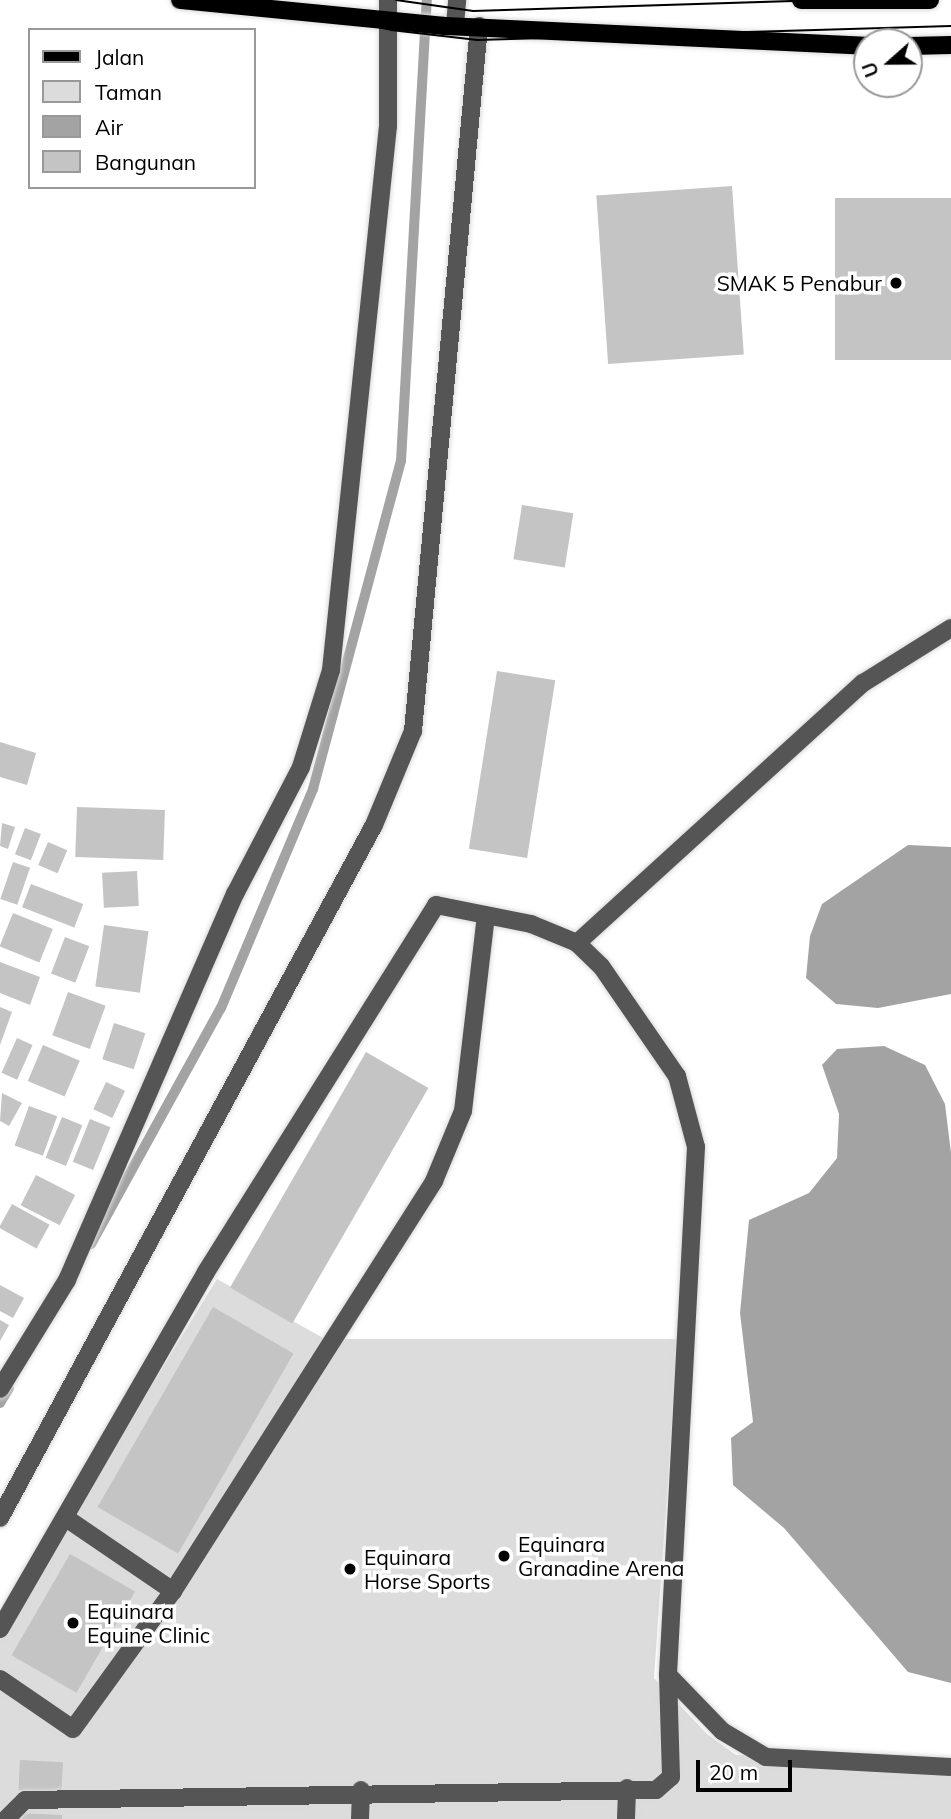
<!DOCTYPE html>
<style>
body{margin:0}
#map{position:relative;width:951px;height:1819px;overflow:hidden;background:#fff;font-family:Mulish,sans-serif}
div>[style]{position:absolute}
.green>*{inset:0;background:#dcdcdc}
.water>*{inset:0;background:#a3a3a3}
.stream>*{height:10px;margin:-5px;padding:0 5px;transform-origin:5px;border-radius:5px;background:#a3a3a3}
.building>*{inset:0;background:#c4c4c4;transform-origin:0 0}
.roads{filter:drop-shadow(0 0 2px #dbdbdb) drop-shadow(0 0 2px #dbdbdb)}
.minor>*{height:18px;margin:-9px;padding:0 9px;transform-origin:9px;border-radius:9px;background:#555}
.major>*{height:18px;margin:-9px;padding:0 9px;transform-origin:9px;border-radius:9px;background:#000}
.tram>*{height:2px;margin:-1px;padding:0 1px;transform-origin:1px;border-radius:1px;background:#000}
.dots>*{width:19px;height:19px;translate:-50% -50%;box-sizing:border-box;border:4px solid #fff;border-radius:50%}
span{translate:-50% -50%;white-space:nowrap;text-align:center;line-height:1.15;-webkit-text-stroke:7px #fff;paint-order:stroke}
.poi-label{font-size:21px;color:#000}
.right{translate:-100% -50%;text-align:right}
.left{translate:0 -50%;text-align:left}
.legend{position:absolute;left:28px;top:28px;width:228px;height:161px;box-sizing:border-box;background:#fff;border:2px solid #999;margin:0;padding:9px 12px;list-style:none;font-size:21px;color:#000}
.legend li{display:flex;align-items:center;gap:14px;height:35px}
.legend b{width:35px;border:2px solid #999}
.north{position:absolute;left:853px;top:28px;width:70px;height:70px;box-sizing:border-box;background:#fff;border:2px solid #999;border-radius:50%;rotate:249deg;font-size:19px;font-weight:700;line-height:28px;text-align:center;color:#000}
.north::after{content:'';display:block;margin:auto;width:24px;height:32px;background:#000;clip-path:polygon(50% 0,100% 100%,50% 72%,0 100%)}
.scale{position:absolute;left:696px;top:1760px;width:96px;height:32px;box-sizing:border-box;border:4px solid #000;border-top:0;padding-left:9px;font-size:21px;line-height:24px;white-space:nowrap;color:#000;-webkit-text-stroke:5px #fff;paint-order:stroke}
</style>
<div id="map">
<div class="green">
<div style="clip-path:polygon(217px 1279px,325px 1339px,678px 1339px,654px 1678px,707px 1734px,736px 1755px,951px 1763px,951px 1819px,0 1819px,0 1632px)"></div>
</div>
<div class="water">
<div style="clip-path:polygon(908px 845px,951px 847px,951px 994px,878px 1008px,836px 1004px,806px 978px,810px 936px,822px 904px)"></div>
<div style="clip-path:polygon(884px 1046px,925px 1065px,945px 1104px,951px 1153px,951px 1683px,908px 1672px,784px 1528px,733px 1485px,731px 1438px,753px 1422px,740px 1313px,749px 1220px,809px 1193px,837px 1158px,839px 1114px,822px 1065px,837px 1049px)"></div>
</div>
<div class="stream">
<div style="left:91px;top:1244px;width:269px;rotate:-61.2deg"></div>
<div style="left:221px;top:1008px;width:238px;rotate:-67.2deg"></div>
<div style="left:313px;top:789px;width:340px;rotate:-75deg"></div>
<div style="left:401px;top:461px;width:462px;rotate:-86.8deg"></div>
<div style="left:0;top:1403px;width:17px;rotate:-59deg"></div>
</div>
<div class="building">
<div style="left:732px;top:186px;width:169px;height:136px;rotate:86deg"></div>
<div style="left:951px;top:198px;width:162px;height:116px;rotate:90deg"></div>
<div style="left:522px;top:505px;width:52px;height:55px;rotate:9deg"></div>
<div style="left:497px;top:671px;width:59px;height:180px;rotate:9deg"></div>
<div style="clip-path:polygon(0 742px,36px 753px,27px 785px,0 777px)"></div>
<div style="left:77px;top:807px;width:88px;height:50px;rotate:2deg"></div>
<div style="clip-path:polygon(2px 823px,15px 827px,8px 849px,0 846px)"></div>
<div style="left:25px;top:828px;width:17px;height:28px;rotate:21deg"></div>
<div style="left:48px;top:842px;width:21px;height:25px;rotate:23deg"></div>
<div style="left:13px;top:862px;width:18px;height:39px;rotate:19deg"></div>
<div style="left:137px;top:871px;width:35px;height:35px;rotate:87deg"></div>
<div style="left:31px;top:884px;width:56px;height:25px;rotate:21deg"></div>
<div style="left:13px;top:913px;width:43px;height:36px;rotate:22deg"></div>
<div style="left:104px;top:925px;width:45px;height:62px;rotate:8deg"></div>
<div style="left:65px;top:937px;width:26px;height:39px;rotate:21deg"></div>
<div style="clip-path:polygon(0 962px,40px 977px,30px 1005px,0 993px)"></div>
<div style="left:68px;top:992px;width:40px;height:46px;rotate:20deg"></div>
<div style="clip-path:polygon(0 1007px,12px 1012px,0 1045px)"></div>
<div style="left:114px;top:1023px;width:33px;height:38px;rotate:18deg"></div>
<div style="left:17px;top:1038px;width:17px;height:38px;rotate:24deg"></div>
<div style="left:43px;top:1045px;width:40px;height:39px;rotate:23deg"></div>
<div style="left:366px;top:1052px;width:72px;height:272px;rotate:30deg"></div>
<div style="left:106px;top:1082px;width:21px;height:30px;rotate:25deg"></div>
<div style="clip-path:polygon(2px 1093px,22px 1103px,9px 1126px,0 1121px)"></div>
<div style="left:29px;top:1106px;width:30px;height:42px;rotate:20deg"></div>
<div style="left:62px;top:1117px;width:22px;height:44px;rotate:22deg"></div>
<div style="left:90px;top:1119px;width:22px;height:46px;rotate:22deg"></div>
<div style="left:36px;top:1175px;width:44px;height:34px;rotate:27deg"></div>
<div style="left:12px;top:1204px;width:43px;height:27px;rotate:29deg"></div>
<div style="clip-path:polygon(0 1285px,24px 1298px,13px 1318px,0 1311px)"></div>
<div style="left:213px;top:1307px;width:93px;height:231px;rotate:30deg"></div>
<div style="clip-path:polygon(0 1320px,9px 1325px,0 1341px)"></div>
<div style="left:70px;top:1554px;width:75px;height:117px;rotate:30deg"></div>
<div style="left:20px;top:1760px;width:43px;height:30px;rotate:3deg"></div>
<div style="clip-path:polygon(17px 1813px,62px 1815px,62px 1819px,17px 1819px)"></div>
</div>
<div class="roads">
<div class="minor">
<div style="left:455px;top:25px;width:25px;rotate:-85deg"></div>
<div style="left:577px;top:943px;width:387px;rotate:-42.3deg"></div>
<div style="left:863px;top:683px;width:104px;rotate:-32deg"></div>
<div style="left:0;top:1389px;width:128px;rotate:-58.4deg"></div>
<div style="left:67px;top:1280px;width:421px;rotate:-66.5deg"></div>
<div style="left:235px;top:894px;width:143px;rotate:-62.5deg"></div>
<div style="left:301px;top:767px;width:102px;rotate:-72.8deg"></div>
<div style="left:331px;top:670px;width:547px;rotate:-84.02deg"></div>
<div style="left:388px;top:126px;width:126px;rotate:-90deg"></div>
<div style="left:0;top:1518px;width:787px;rotate:-61.65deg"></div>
<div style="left:374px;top:825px;width:102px;rotate:-67.5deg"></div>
<div style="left:413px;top:731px;width:708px;rotate:-84.65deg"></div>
<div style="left:66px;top:1518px;width:130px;rotate:34.3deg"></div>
<div style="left:0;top:1629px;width:412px;rotate:-60deg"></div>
<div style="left:206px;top:1272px;width:433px;rotate:-57.9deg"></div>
<div style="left:436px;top:905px;width:97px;rotate:11.3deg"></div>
<div style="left:531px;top:924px;width:50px;rotate:22.4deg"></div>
<div style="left:577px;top:943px;width:33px;rotate:44deg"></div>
<div style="left:601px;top:966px;width:134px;rotate:55.4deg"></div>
<div style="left:677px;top:1076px;width:73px;rotate:75deg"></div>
<div style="left:696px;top:1147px;width:529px;rotate:93.04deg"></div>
<div style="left:668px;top:1675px;width:102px;rotate:88.3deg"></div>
<div style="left:671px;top:1777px;width:20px;rotate:139deg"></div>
<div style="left:656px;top:1790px;width:631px;rotate:179.09deg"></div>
<div style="left:25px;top:1800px;width:27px;rotate:135deg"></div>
<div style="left:668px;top:1675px;width:78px;rotate:46deg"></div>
<div style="left:722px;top:1731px;width:51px;rotate:30.6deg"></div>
<div style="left:766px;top:1757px;width:185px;rotate:3.1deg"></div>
<div style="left:0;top:1679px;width:88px;rotate:34.4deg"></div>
<div style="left:73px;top:1729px;width:170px;rotate:-54.1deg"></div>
<div style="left:173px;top:1591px;width:486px;rotate:-57.5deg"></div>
<div style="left:434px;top:1181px;width:76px;rotate:-67.5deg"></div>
<div style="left:463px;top:1111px;width:197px;rotate:-83.3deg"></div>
<div style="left:360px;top:1819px;width:29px;rotate:-88deg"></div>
<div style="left:626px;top:1819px;width:31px;rotate:-88deg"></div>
</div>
<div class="major">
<div style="left:180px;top:0;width:265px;rotate:5.6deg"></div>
<div style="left:444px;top:26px;width:423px;rotate:2.7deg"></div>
<div style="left:801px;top:0;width:129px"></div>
<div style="left:909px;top:46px;width:42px;rotate:-1.4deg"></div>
</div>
</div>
<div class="tram">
<div style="left:258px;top:0;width:136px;rotate:12.7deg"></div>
<div style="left:391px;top:30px;width:87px;rotate:6.6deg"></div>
<div style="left:477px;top:40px;width:474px;rotate:-1.7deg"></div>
<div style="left:396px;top:0;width:78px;rotate:8.1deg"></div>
<div style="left:473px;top:11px;width:353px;rotate:-1.8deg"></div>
</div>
<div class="dots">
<div style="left:896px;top:283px;background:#000"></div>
<div style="left:504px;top:1556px;background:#000"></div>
<div style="left:350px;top:1569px;background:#000"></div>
<div style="left:73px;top:1623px;background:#000"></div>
</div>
<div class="poi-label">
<span class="right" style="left:882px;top:283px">SMAK 5 Penabur</span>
<span class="left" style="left:518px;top:1556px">Equinara<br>Granadine Arena</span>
<span class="left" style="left:364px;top:1569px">Equinara<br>Horse Sports</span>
<span class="left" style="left:87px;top:1623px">Equinara<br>Equine Clinic</span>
</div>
<ul class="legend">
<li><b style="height:9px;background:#000"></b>Jalan</li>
<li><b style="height:19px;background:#dcdcdc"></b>Taman</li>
<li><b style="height:19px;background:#a3a3a3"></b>Air</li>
<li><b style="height:19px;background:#c4c4c4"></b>Bangunan</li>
</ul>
<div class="north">U</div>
<div class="scale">20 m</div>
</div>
